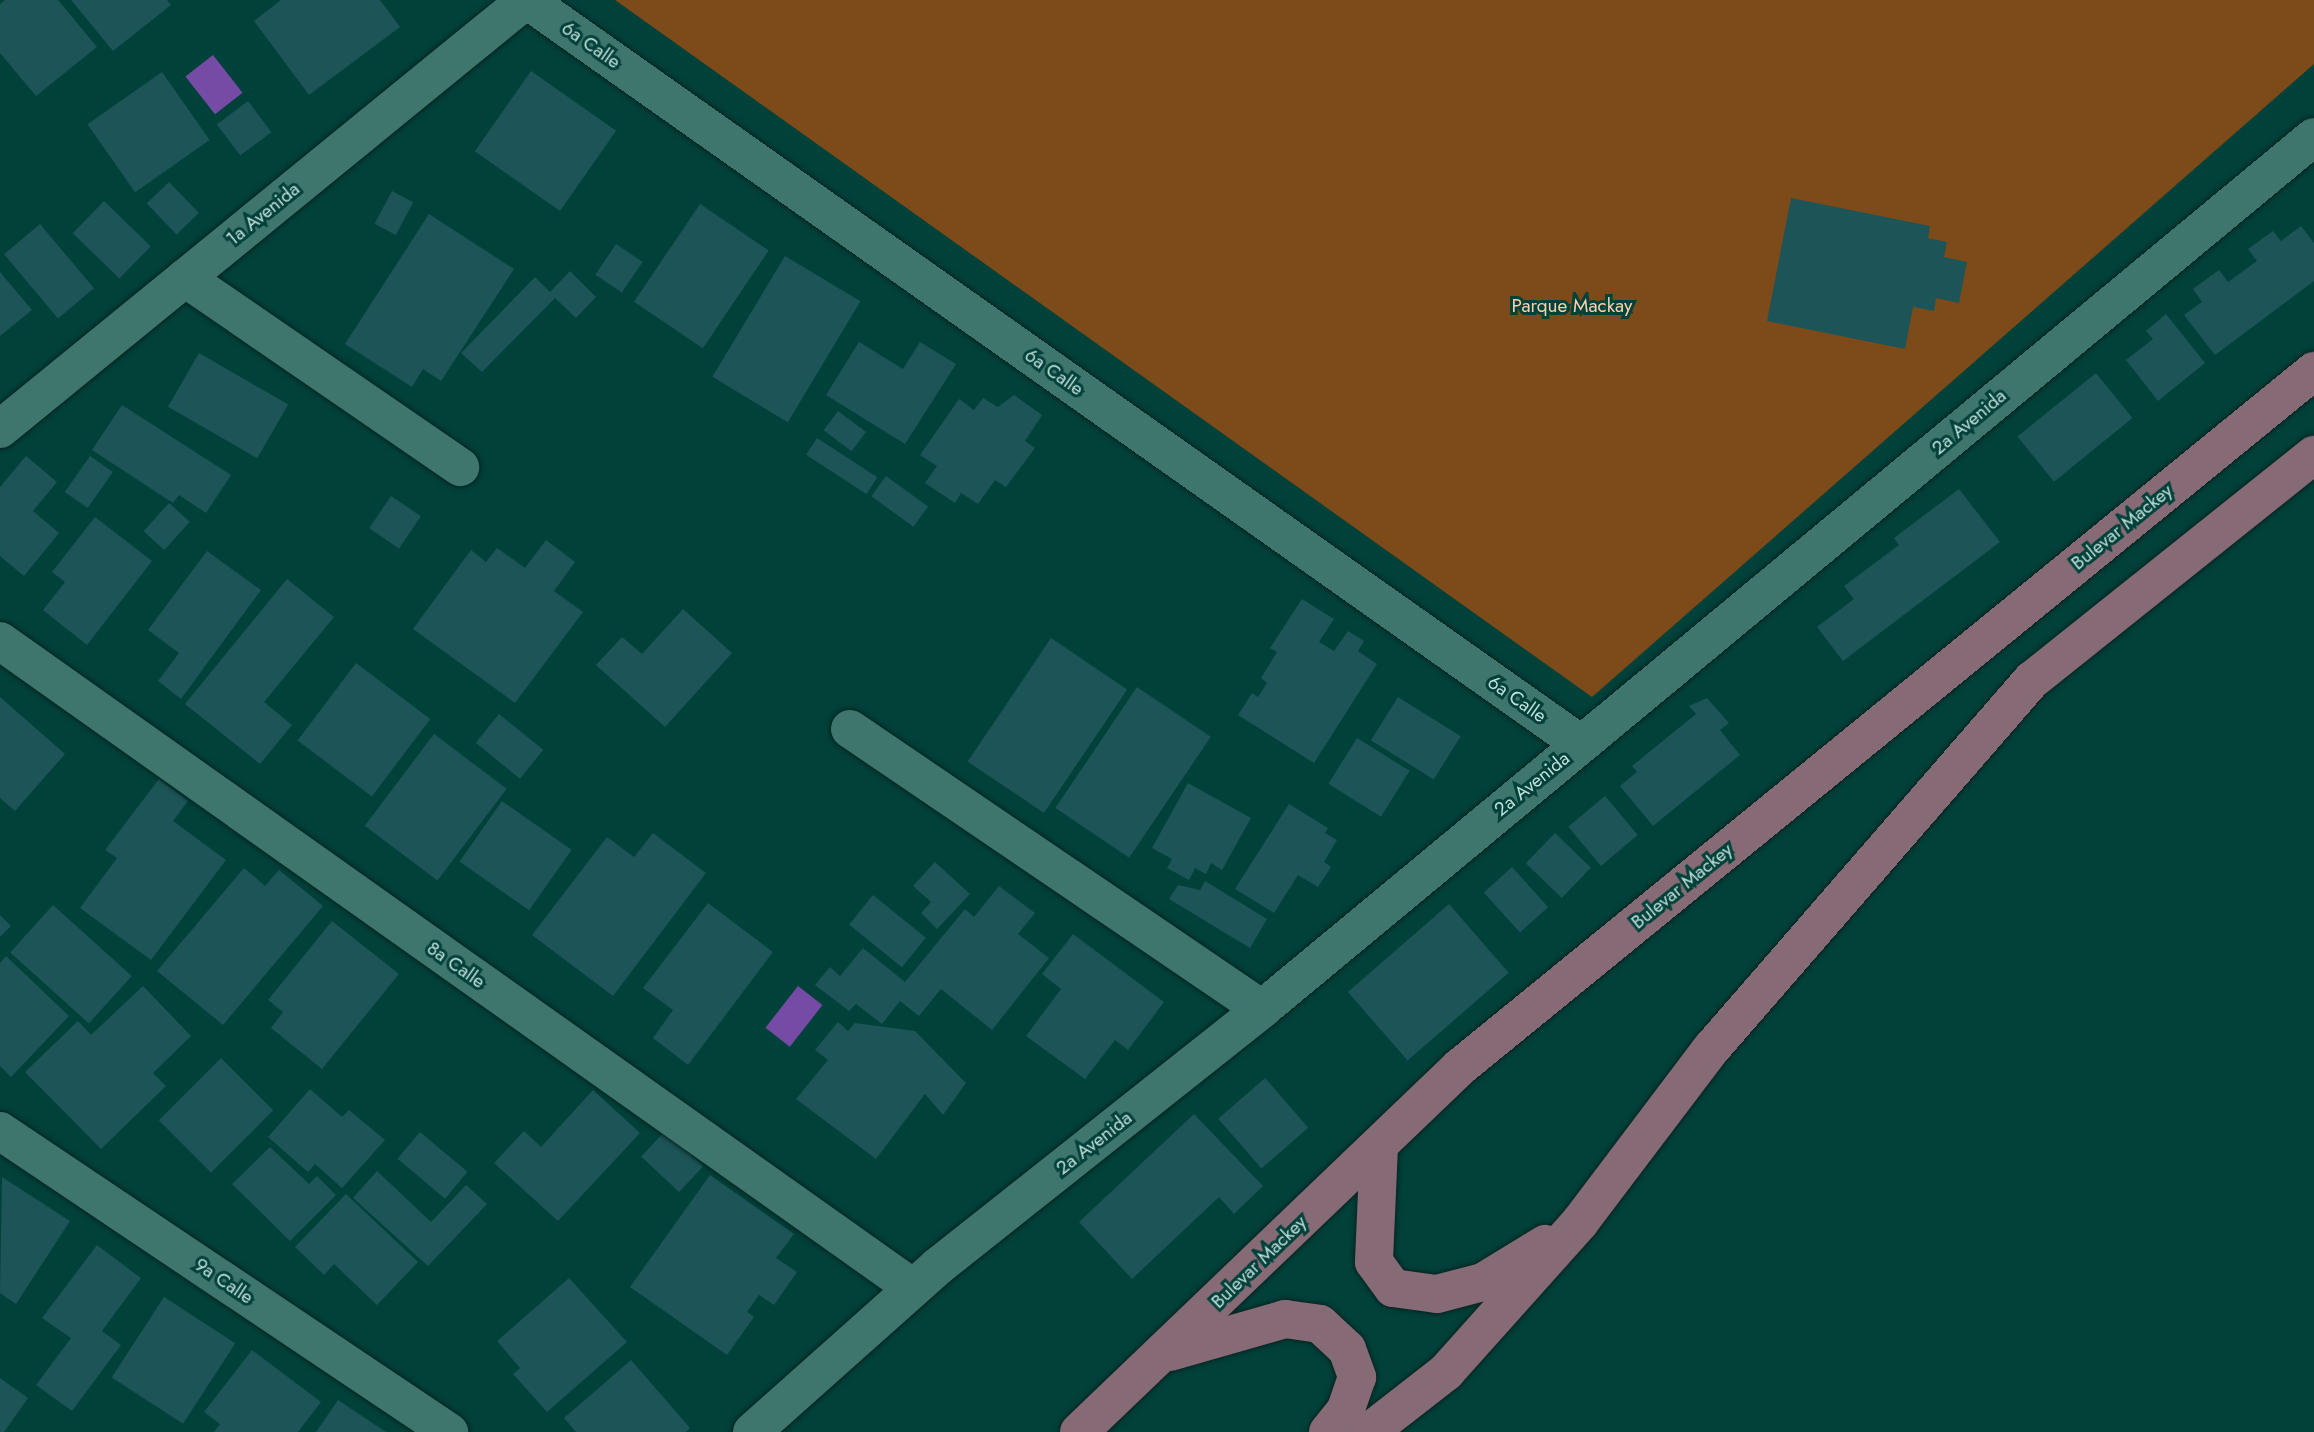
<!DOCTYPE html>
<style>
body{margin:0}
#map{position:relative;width:2314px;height:1432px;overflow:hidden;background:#00413a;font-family:Jost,sans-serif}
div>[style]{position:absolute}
.green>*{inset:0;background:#7c4b19}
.water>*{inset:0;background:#754ba6;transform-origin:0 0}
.building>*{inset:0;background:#1d5458;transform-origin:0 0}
.roads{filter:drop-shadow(0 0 2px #062420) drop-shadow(0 0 2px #062420)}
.minor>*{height:38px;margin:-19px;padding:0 19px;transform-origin:19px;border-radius:19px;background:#3e756d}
.major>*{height:38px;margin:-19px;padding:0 19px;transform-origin:19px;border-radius:19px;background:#866b76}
span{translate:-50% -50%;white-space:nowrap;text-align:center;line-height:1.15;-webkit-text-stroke:6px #00413a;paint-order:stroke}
.street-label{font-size:19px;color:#c3dfda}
.park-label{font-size:19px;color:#fcd0ab}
</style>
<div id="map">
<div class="green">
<div style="clip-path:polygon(615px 0,2314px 0,2314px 64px,1592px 697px)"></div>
</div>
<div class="water">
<div style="left:213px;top:55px;width:48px;height:35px;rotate:52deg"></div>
<div style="left:798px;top:986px;width:31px;height:53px;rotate:38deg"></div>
</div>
<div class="building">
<div style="clip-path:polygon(5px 0,58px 0,97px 47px,36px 96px,0 53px,0 4px)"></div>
<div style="clip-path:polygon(71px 0,167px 0,171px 5px,113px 51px)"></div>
<div style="clip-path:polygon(281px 0,380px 0,400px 27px,309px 95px,254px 21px)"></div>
<div style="left:531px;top:71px;width:104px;height:98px;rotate:35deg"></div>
<div style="left:162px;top:72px;width:83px;height:91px;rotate:55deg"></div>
<div style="left:248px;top:101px;width:39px;height:39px;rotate:53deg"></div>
<div style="left:169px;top:182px;width:43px;height:31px;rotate:46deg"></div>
<div style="left:392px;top:191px;width:24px;height:37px;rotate:28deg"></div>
<div style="clip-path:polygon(1791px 198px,1930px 226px,1928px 238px,1947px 242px,1944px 257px,1967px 262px,1959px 303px,1936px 298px,1934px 311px,1913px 307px,1905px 349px,1767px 321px)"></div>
<div style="left:104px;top:201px;width:65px;height:45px;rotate:44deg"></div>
<div style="left:700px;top:204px;width:83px;height:118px;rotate:34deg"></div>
<div style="clip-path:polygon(429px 214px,514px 269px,441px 381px,423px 369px,412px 387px,345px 344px)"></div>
<div style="left:40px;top:224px;width:84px;height:47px;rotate:50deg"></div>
<div style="clip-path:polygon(2301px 226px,2314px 243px,2314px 281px,2215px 355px,2184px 315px,2202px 302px,2193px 289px,2219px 270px,2228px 282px,2257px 261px,2248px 249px,2273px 231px,2281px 241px)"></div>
<div style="left:616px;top:244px;width:32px;height:37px;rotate:34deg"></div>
<div style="left:785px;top:256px;width:88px;height:141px;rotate:31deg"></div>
<div style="clip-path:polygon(570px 271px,596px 297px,576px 318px,555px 298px,482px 372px,461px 353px,535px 277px,550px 292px)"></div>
<div style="clip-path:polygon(0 272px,32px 310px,0 336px)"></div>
<div style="clip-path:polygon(2166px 314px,2205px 363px,2158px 401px,2126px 360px,2153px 339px,2146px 331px)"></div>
<div style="clip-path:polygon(859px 342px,903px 369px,920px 342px,956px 364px,905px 444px,826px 395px)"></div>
<div style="left:199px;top:353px;width:103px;height:62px;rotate:30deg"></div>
<div style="left:2096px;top:373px;width:58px;height:101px;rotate:51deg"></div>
<div style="clip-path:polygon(1014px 395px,1042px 415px,1025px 441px,1035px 448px,1006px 487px,995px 480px,978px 504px,961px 493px,955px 503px,925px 483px,937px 466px,920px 455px,959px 399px,974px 410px,983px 398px,998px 407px)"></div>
<div style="clip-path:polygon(122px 405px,231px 475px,206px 513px,179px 495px,173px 503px,92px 450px)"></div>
<div style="left:838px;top:411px;width:35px;height:24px;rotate:37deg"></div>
<div style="left:817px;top:438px;width:72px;height:20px;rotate:33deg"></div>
<div style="clip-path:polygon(26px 456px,57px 482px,33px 511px,59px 533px,24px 576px,0 556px,0 487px)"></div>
<div style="left:90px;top:456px;width:28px;height:44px;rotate:35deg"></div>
<div style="left:886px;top:476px;width:52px;height:25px;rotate:36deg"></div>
<div style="clip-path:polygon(1959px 489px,2000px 542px,1843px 661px,1817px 627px,1854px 599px,1844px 586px,1899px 545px,1894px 538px)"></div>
<div style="left:391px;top:496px;width:36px;height:39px;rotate:34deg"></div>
<div style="left:169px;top:503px;width:28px;height:38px;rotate:42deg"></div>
<div style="clip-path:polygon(95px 517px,152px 561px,87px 645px,43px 610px,65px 582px,52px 572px)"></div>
<div style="clip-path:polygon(546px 540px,575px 562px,554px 591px,583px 612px,515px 703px,413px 629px,471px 550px,486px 562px,497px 548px,525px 568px)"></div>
<div style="clip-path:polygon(207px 551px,261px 590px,181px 699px,158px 681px,179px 653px,148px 630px)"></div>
<div style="clip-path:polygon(287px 579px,334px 617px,264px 702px,292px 725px,260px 764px,185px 704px)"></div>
<div style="clip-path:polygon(1302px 599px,1334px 619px,1319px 642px,1334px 651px,1348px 631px,1364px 641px,1358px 651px,1377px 664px,1314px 763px,1238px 715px,1252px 693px,1258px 697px,1267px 683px,1261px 678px,1277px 652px,1270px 648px)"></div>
<div style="clip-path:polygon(683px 609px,732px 653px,665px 727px,596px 665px,622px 637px,642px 654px)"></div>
<div style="left:1051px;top:638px;width:92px;height:149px;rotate:34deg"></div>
<div style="left:356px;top:663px;width:93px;height:97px;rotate:37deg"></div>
<div style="left:1137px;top:687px;width:89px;height:146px;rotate:34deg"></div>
<div style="clip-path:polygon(0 697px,65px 754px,15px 811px,0 798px)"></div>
<div style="left:1398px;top:697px;width:74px;height:51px;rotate:32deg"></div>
<div style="clip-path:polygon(1707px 698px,1729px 723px,1720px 730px,1740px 755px,1653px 826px,1620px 786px,1637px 772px,1632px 766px,1696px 714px,1689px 706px)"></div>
<div style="left:499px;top:714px;width:57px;height:37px;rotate:39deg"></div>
<div style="left:434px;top:734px;width:91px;height:115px;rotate:37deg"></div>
<div style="left:1357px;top:738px;width:62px;height:54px;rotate:32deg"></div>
<div style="clip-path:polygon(159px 779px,188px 801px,173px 821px,226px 860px,151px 960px,80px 908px,117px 858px,105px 850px)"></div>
<div style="clip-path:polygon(1188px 783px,1251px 818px,1222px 870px,1211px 863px,1206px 874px,1195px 868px,1189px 880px,1167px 868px,1172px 859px,1152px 848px)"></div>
<div style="left:1605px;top:796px;width:51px;height:48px;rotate:50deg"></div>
<div style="left:502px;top:801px;width:85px;height:74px;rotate:35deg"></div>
<div style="clip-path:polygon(1289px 804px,1328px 828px,1325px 833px,1337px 840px,1324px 862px,1331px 867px,1318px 887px,1298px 875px,1274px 913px,1235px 889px)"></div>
<div style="clip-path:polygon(653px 833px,706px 873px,613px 996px,532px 935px,607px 837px,634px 857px)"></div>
<div style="left:1555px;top:833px;width:50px;height:42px;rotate:44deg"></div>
<div style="clip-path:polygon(935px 862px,970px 894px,937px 929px,921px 913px,931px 902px,913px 886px)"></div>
<div style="left:1512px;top:867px;width:54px;height:38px;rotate:48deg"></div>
<div style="clip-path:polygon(244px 868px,265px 886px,279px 870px,323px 906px,223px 1025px,157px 971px)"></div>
<div style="clip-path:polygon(1205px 881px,1267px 919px,1250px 948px,1169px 899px,1178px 885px,1200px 890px)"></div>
<div style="clip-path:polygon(999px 886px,1035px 913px,1018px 934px,1049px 958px,992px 1030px,941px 989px,919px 1016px,900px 1001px,882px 1024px,856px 1004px,849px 1011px,815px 985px,830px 967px,840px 976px,863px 948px,905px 982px,965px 909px,974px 917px)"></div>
<div style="left:873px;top:895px;width:68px;height:38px;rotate:39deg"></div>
<div style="clip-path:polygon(708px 903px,773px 952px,688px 1065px,653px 1038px,673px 1010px,643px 988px)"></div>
<div style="left:1449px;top:904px;width:91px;height:134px;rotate:49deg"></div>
<div style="left:53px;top:905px;width:106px;height:64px;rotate:42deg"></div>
<div style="clip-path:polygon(0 915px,11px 926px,0 937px)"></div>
<div style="clip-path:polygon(332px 921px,399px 974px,322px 1069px,271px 1028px,283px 1012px,268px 1000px)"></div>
<div style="clip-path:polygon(1073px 934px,1164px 1002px,1128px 1050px,1115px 1040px,1085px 1079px,1026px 1036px,1061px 989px,1042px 974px)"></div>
<div style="clip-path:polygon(6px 956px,69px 1016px,11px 1077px,0 1066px,0 963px)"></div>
<div style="clip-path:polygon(143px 986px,191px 1036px,153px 1073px,166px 1086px,101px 1149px,25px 1072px,78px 1021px,91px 1035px)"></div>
<div style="clip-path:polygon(838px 1022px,848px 1031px,855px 1023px,915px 1031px,966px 1083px,943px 1115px,925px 1094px,876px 1159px,796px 1099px,828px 1060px,815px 1050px)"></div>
<div style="left:221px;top:1058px;width:74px;height:88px;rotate:45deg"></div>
<div style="left:1265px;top:1078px;width:66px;height:62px;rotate:49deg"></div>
<div style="clip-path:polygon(310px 1089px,342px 1117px,349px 1110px,385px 1140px,342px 1188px,315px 1164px,308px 1172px,268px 1137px)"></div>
<div style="clip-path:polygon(593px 1090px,640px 1133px,558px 1221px,494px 1163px,524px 1131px,541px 1147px)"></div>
<div style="clip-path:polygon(1194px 1114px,1263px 1186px,1234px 1214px,1219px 1197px,1132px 1279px,1079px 1222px)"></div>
<div style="left:665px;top:1131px;width:52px;height:35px;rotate:43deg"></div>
<div style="left:420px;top:1132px;width:62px;height:35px;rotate:40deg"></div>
<div style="clip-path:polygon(270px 1147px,309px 1184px,317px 1176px,336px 1195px,290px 1241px,232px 1184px)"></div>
<div style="clip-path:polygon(377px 1171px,431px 1222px,466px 1185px,487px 1204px,428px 1266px,353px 1198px)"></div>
<div style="clip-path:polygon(710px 1175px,794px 1234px,776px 1258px,797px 1272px,774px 1305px,759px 1295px,747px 1312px,754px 1317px,727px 1355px,630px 1287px)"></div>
<div style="clip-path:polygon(2px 1177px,70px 1221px,16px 1304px,0 1293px)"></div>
<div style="clip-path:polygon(346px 1194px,418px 1262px,377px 1305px,334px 1264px,324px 1275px,295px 1247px)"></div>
<div style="clip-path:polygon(97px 1245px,141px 1278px,102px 1331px,121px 1345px,72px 1411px,36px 1385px,71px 1338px,42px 1318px)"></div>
<div style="clip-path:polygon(569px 1278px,627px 1342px,547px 1412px,513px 1374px,520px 1368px,497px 1341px)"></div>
<div style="left:164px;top:1297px;width:85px;height:96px;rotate:33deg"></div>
<div style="clip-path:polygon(252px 1350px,321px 1402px,298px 1432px,214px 1432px,220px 1424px,204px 1412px)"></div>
<div style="clip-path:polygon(631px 1360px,690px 1428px,686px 1432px,576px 1432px,564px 1418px)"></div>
<div style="clip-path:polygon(0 1378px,28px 1398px,4px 1432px,0 1432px)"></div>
<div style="clip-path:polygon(338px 1400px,386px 1432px,316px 1432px)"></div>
</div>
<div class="roads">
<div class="minor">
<div style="left:527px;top:0;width:1290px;rotate:35.22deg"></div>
<div style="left:185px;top:278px;width:334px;rotate:34.5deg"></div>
<div style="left:0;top:429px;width:679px;rotate:-39.2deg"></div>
<div style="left:0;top:641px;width:1119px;rotate:35.32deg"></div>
<div style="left:850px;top:729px;width:498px;rotate:34.2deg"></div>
<div style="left:0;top:1131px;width:541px;rotate:33.84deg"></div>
<div style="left:752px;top:1432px;width:248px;rotate:-41.7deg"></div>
<div style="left:937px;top:1267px;width:415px;rotate:-38.4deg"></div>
<div style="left:1262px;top:1009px;width:1366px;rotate:-39.66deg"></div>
</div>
<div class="major">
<div style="left:1379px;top:1146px;width:116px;rotate:92.5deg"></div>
<div style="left:1374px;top:1262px;width:32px;rotate:54deg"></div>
<div style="left:1393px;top:1288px;width:44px;rotate:7.8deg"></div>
<div style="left:1437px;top:1294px;width:48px;rotate:-14.6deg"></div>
<div style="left:1483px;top:1282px;width:73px;rotate:-31.5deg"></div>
<div style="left:1170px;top:1352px;width:120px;rotate:-16deg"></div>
<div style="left:1285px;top:1319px;width:35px;rotate:8deg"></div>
<div style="left:1320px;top:1324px;width:37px;rotate:43deg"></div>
<div style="left:1347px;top:1349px;width:30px;rotate:70deg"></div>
<div style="left:1357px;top:1377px;width:36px;rotate:109deg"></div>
<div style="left:1345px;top:1411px;width:27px;rotate:129deg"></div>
<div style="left:1079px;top:1432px;width:528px;rotate:-43.77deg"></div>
<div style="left:1460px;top:1067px;width:1102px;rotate:-39.18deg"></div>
<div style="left:1369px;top:1432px;width:98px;rotate:-37.9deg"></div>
<div style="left:1446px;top:1372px;width:201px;rotate:-48.2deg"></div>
<div style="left:1580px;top:1222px;width:217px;rotate:-52.9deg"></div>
<div style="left:1711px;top:1049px;width:489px;rotate:-49deg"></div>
<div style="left:2032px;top:680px;width:361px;rotate:-38.6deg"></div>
</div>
</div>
<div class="street-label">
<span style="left:591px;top:45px;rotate:35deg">6a Calle</span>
<span style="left:263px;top:214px;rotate:-39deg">1a Avenida</span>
<span style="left:1054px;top:372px;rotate:35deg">6a Calle</span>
<span style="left:1969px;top:422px;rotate:-40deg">2a Avenida</span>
<span style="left:2122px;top:527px;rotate:-39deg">Bulevar Mackey</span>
<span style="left:1517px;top:699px;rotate:35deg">6a Calle</span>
<span style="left:1532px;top:784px;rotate:-39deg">2a Avenida</span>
<span style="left:1682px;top:886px;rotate:-39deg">Bulevar Mackey</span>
<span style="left:456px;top:965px;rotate:35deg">8a Calle</span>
<span style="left:1094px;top:1143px;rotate:-38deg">2a Avenida</span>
<span style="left:1259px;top:1262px;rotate:-44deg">Bulevar Mackey</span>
<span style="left:224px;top:1281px;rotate:34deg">9a Calle</span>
</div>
<div class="park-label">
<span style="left:1572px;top:306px">Parque Mackay</span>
</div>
</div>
